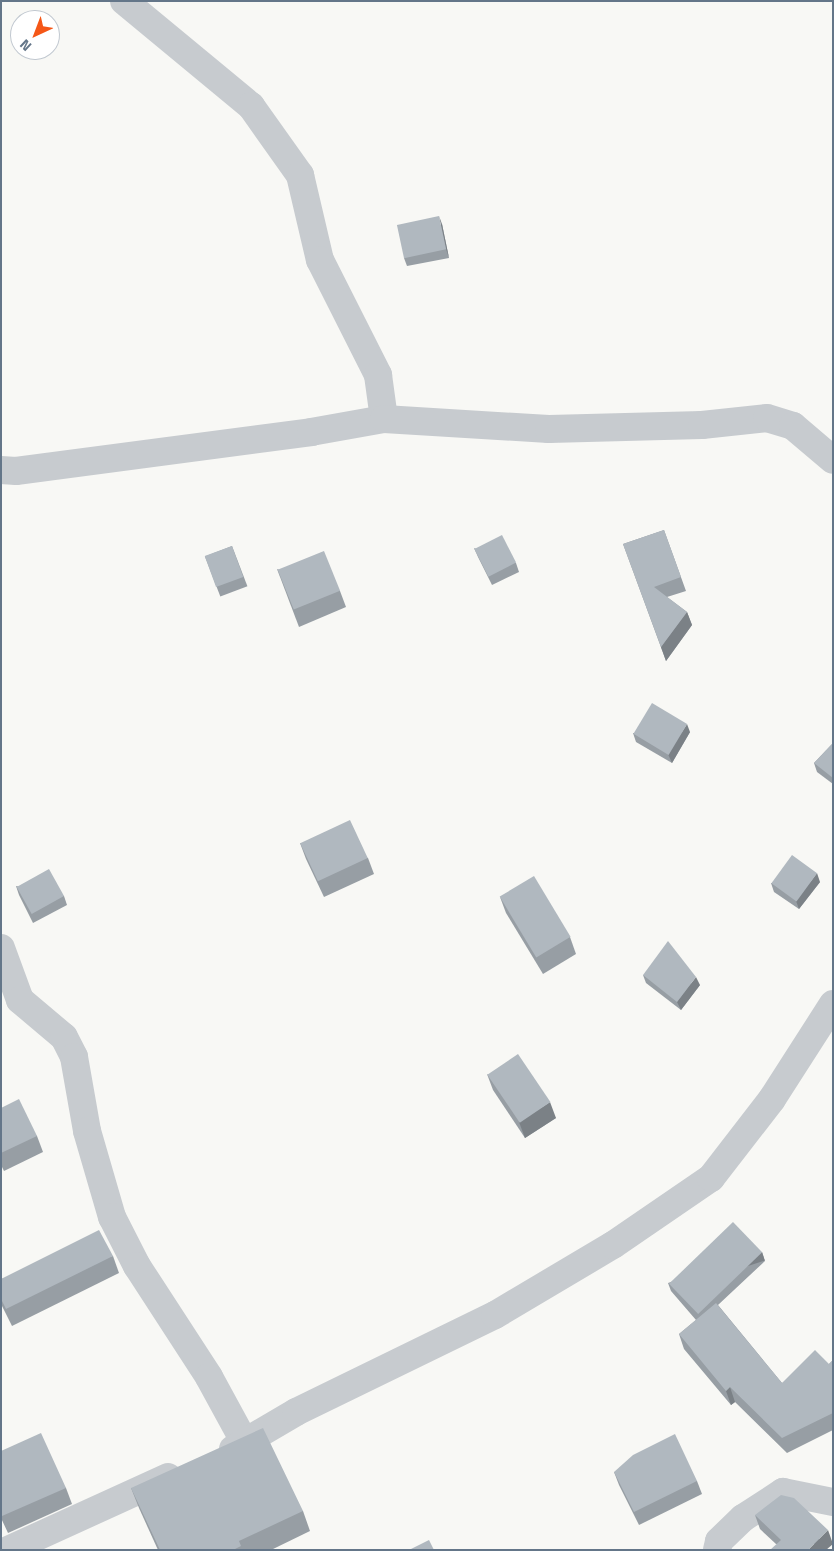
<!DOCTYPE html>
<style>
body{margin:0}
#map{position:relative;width:834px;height:1551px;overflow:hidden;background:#f8f8f5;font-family:"Titillium Web",sans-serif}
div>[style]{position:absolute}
.minor>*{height:28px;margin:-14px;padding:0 14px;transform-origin:14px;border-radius:14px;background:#c7cbcf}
.wall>*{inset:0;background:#979ea4;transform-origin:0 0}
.shaded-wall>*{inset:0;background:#7b8186;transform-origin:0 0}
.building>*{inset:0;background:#b0b8bf;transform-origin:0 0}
span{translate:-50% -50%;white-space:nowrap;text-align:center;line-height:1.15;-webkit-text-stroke:5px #fff;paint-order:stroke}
.frame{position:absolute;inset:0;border:2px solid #647689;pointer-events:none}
.north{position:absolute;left:10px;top:10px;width:50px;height:50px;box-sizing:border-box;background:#fff;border:1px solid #c1c8d0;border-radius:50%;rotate:223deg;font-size:14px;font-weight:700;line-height:20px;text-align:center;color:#647689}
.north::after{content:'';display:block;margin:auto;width:18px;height:22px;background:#f55717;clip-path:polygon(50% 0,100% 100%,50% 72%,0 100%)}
</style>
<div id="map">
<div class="minor">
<div style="left:124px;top:1px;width:165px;rotate:39.6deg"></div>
<div style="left:251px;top:106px;width:85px;rotate:54.6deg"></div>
<div style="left:300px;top:175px;width:87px;rotate:76.8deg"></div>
<div style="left:320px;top:260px;width:129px;rotate:63.2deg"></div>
<div style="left:378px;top:375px;width:44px;rotate:82.2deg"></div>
<div style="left:1px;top:470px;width:15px;rotate:4deg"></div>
<div style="left:16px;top:471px;width:298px;rotate:-7.5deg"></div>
<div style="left:311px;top:432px;width:74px;rotate:-10.1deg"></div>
<div style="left:384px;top:419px;width:165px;rotate:3.5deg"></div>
<div style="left:549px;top:429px;width:153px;rotate:-1.5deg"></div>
<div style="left:702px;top:425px;width:65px;rotate:-6.1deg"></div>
<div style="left:767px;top:418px;width:27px;rotate:17deg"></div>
<div style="left:793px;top:426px;width:52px;rotate:40.4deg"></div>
<div style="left:1px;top:948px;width:55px;rotate:69.9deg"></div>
<div style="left:20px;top:1000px;width:57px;rotate:40.1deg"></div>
<div style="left:64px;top:1037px;width:22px;rotate:63deg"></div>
<div style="left:74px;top:1057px;width:75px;rotate:80deg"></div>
<div style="left:87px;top:1131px;width:90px;rotate:73.8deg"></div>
<div style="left:112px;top:1217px;width:55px;rotate:63deg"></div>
<div style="left:137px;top:1266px;width:132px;rotate:57deg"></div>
<div style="left:209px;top:1377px;width:75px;rotate:61.4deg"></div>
<div style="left:233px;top:1449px;width:73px;rotate:-30.4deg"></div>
<div style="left:296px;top:1412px;width:221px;rotate:-26deg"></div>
<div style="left:495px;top:1315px;width:137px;rotate:-30.7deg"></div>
<div style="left:613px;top:1245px;width:119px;rotate:-34.4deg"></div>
<div style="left:711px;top:1178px;width:100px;rotate:-52.3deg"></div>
<div style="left:772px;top:1099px;width:113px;rotate:-57.3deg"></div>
<div style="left:8px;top:1550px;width:176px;rotate:-24.5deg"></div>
<div style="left:717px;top:1550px;width:9px;rotate:-77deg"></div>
<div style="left:719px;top:1541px;width:33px;rotate:-44deg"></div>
<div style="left:743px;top:1518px;width:48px;rotate:-33deg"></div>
<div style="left:783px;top:1492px;width:51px;rotate:11.3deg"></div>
</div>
<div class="wall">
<div style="clip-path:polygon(442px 224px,449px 258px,407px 266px,404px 258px)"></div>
<div style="clip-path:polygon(664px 530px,686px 591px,667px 597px,687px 612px,692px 625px,666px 661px,623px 544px)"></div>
<div style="left:232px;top:546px;width:43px;height:29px;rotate:69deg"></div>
<div style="clip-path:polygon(474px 548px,516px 563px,519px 572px,492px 585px,478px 557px)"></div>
<div style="clip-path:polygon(277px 569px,340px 591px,346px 607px,299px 627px)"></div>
<div style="clip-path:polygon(690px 732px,672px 763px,636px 742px,633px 733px)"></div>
<div style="clip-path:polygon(833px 743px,833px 784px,817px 772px,814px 763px)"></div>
<div style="clip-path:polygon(300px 843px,368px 858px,374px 874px,324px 897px,306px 859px)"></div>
<div style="clip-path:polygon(820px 882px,799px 909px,774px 892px,771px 883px)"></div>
<div style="clip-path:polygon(16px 886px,64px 896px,67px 905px,33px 923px,19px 895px)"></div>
<div style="clip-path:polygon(500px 897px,570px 937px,576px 954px,543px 974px,506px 913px)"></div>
<div style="clip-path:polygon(643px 975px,700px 985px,681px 1010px,646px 983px)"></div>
<div style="clip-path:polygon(487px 1074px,556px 1118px,525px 1138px,493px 1090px)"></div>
<div style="clip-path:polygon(1px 1108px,37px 1136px,43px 1152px,4px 1171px,1px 1165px)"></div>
<div style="clip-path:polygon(762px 1252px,765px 1261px,718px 1305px,782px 1383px,829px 1364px,833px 1360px,833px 1430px,787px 1453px,735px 1402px,731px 1405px,684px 1349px,679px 1334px,696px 1320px,671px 1291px,668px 1283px)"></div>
<div style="clip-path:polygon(113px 1256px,119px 1273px,12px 1326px,1px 1304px,1px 1279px)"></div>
<div style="clip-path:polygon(1px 1451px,66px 1488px,72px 1504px,8px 1533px,1px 1518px)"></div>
<div style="clip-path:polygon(614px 1472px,697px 1481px,702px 1494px,639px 1525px,619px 1485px)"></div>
<div style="clip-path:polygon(131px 1488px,303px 1511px,310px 1531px,271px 1550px,158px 1550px,139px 1508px)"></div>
<div style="clip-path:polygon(755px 1515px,833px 1544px,776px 1544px,760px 1529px)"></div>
</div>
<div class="shaded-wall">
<div style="clip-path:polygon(439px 216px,442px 224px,449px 258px,446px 249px)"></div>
<div style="clip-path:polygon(687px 612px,692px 625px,666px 661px,661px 647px)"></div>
<div style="clip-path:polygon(687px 724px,690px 732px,672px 763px,668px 754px)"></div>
<div style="clip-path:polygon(817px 873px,820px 882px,799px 909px,796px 901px)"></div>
<div style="clip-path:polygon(696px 977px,700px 985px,681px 1010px,677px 1002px)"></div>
<div style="clip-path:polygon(550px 1102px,556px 1118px,525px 1138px,519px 1122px)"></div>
<div style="left:762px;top:1252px;width:9px;height:91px;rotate:72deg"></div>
<div style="clip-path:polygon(730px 1387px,735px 1402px,731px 1405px,726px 1391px)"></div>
<div style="clip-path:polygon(828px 1530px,833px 1544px,826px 1550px,808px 1550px)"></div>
</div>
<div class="building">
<div style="left:439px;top:216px;width:34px;height:43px;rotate:78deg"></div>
<div style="clip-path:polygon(664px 530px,681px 577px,654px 587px,687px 612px,661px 647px,623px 544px)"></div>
<div style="left:502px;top:535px;width:31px;height:31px;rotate:63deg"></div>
<div style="left:232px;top:546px;width:33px;height:29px;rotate:70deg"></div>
<div style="left:324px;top:551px;width:43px;height:50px;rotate:68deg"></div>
<div style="left:652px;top:703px;width:41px;height:36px;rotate:31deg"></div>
<div style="clip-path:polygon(833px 743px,833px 778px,814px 763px)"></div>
<div style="left:350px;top:820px;width:42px;height:55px;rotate:65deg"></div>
<div style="left:792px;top:855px;width:31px;height:35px;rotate:36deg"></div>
<div style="left:49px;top:869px;width:31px;height:37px;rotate:61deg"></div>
<div style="left:534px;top:876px;width:71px;height:40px;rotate:59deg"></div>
<div style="clip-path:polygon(668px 941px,696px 977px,677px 1002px,643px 975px)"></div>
<div style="left:518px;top:1054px;width:58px;height:37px;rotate:56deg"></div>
<div style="clip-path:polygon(19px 1099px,37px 1136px,1px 1153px,1px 1108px)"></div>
<div style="left:733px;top:1222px;width:42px;height:89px;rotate:46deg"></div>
<div style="clip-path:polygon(99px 1230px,113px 1256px,6px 1309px,1px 1299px,1px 1279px)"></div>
<div style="clip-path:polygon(716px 1303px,782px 1383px,815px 1350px,829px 1364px,833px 1360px,833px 1413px,782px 1438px,730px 1387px,726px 1391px,679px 1334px)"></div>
<div style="clip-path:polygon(263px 1428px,303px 1511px,239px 1541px,241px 1546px,233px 1550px,160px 1550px,131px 1488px)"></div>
<div style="clip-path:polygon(41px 1433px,66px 1488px,2px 1516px,1px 1514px,1px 1451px)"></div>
<div style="clip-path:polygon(675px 1434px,697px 1481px,634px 1512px,614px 1472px,633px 1455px)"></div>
<div style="clip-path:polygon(781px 1495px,794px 1498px,828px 1530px,808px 1550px,770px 1550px,781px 1540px,755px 1515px)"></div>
<div style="clip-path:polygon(429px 1540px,434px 1550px,409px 1550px)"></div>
</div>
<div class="frame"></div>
<div class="north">N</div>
</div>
